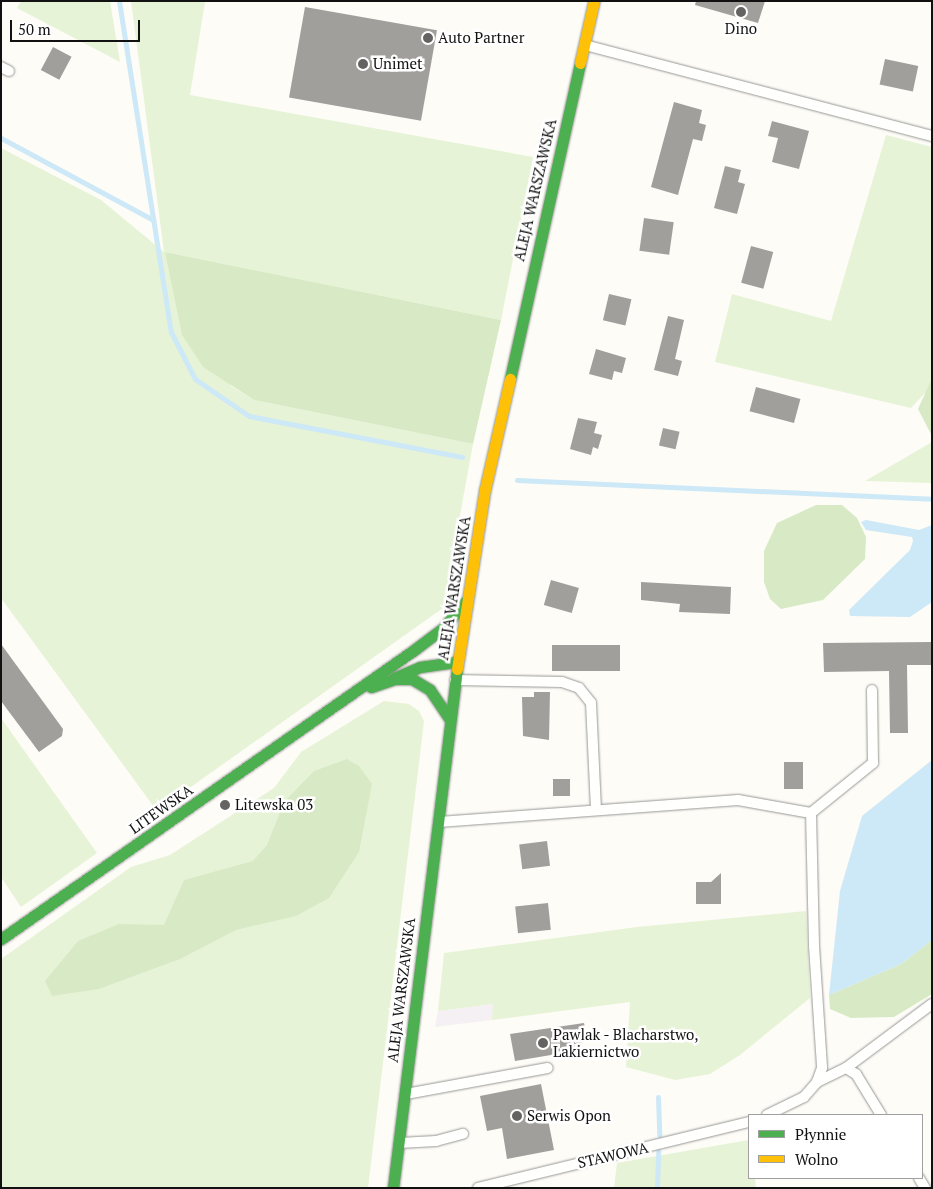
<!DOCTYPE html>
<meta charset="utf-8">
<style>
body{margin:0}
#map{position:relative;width:933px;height:1189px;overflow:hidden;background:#fdfcf7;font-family:"PT Serif",serif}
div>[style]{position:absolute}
.industrial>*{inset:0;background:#f5f0f3}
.green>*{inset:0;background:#e7f3d7}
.forest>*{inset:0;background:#d8eac5}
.water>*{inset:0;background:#cde8f7}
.stream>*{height:5px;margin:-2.5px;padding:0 2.5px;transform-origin:2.5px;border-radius:2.5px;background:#cde8f7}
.building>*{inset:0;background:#a19f9c;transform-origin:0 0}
.roads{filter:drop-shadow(0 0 1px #979795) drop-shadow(0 0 1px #979795)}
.lane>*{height:10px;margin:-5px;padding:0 5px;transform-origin:5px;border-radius:5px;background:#fffffe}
.fast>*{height:11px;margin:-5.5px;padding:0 5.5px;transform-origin:5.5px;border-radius:5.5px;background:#4caf50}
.slow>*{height:11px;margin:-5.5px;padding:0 5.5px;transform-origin:5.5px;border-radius:5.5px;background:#ffc107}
.dots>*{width:14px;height:14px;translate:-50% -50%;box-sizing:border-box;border:2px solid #fff;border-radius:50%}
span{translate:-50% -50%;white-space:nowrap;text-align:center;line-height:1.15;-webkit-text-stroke:5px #fff;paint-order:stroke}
.poi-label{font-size:15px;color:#111}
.left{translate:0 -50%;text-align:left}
.street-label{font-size:15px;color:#111}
.frame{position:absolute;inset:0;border:2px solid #111;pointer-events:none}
.legend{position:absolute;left:748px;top:1114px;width:175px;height:65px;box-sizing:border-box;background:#fff;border:1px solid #a0a0a0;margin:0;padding:6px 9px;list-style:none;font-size:15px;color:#111}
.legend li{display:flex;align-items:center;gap:10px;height:25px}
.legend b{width:25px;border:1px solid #a0a0a0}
.scale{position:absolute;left:10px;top:20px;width:130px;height:22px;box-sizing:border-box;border:2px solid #111;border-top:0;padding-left:6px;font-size:15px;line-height:18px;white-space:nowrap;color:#111;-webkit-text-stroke:4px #fff;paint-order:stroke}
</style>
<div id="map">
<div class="industrial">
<div style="clip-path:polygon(494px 1004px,492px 1020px,435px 1027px,438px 1011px)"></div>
</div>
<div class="green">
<div style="clip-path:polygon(21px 1px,110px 1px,120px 62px,17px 8px)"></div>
<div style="clip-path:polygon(131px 1px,205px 2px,190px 95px,533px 157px,501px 320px,165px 252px,231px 386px,254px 400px,473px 444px,443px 608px,157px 811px,1px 598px,1px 148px,101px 200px,164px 252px)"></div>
<div style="clip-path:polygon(886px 135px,932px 147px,932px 378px,926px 392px,911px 408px,715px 362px,732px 294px,831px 321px)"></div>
<div style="clip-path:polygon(932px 442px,932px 483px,865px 481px)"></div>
<div style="clip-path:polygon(384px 701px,409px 704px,419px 711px,424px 721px,368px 1188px,1px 1188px,1px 959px,131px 867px,170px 855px,274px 788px,301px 752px)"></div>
<div style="clip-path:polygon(1px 718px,97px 853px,21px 907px,1px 877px)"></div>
<div style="clip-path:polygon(806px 911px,810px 998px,740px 1055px,710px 1074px,675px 1080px,626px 1067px,630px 1002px,492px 1020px,493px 1004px,438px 1011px,444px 953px,637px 927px)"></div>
<div style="clip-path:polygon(749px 1140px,749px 1178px,755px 1178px,756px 1188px,614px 1188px,617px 1163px)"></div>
</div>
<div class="forest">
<div style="clip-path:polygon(165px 252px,501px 320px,473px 444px,254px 400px,203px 367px,182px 335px)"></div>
<div style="clip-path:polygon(932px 378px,932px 436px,918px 409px)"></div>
<div style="clip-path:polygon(816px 505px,842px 505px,857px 518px,866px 537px,865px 559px,823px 600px,781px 609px,770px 599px,764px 582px,764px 551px,777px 523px)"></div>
<div style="clip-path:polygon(347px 759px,359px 766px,372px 784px,359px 852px,329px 898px,296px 916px,236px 930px,180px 959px,99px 989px,52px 996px,45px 981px,78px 941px,119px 924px,164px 925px,184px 880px,253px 861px,267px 845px,284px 802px,314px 771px)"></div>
<div style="clip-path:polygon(932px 940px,932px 994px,894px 1017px,851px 1018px,830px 1009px,829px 995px,901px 964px)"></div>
</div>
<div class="water">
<div style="clip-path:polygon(866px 520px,919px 530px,932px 525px,932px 602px,910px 617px,850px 616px,849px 610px,910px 550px,913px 541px,912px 537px,866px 530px,861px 522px)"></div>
<div style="clip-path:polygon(932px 760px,932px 940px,901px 964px,829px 995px,840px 891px,862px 816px)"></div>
</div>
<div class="stream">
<div style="left:119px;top:1px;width:335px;rotate:81.1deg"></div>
<div style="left:171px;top:332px;width:53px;rotate:62.9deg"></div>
<div style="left:195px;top:379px;width:65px;rotate:34.4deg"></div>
<div style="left:249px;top:416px;width:217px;rotate:10.9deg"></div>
<div style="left:1px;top:138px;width:173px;rotate:28.3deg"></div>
<div style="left:517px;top:480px;width:415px;rotate:2.6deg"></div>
<div style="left:658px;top:1097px;width:38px;rotate:88deg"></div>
<div style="left:657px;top:1188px;width:37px;rotate:-88deg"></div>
</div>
<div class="building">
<div style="clip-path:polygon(696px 1px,765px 1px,758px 23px,695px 5px)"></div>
<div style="left:305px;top:7px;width:134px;height:92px;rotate:10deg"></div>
<div style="left:53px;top:47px;width:21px;height:26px;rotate:28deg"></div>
<div style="left:885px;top:59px;width:34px;height:26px;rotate:12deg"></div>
<div style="clip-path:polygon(674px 102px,702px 110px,699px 123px,706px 125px,702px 141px,693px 139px,678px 195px,651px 187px)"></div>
<div style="clip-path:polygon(772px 121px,809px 131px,799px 169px,772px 162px,778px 138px,768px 136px)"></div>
<div style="clip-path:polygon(725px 166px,741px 170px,738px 182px,745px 184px,737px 214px,714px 208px)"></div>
<div style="left:644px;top:218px;width:30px;height:33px;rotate:8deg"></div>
<div style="left:751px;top:246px;width:23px;height:38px;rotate:15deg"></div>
<div style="left:609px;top:294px;width:23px;height:27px;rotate:13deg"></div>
<div style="clip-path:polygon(668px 316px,684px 320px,675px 359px,682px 361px,678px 376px,654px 370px)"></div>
<div style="clip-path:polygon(596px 349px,626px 358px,622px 373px,614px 371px,612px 380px,589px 374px)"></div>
<div style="left:756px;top:387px;width:46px;height:25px;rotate:15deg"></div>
<div style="clip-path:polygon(578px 418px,597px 422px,594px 433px,602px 435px,598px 449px,593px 447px,591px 455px,570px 449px)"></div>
<div style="left:663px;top:428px;width:17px;height:18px;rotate:13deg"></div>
<div style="left:551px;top:580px;width:29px;height:26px;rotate:16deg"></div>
<div style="clip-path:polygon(641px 582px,731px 587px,730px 614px,679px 612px,680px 604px,641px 600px)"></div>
<div style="clip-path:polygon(932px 642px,932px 665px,907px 665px,908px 733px,890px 733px,889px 671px,824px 672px,823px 643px)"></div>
<div style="clip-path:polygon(1px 644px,63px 729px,62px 736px,39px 752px,1px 701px)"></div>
<div style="left:620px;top:645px;width:26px;height:68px;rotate:90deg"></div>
<div style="clip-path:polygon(534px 692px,550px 692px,549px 740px,523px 736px,522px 697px,534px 697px)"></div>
<div style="left:784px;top:762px;width:19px;height:27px"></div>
<div style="left:553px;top:779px;width:17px;height:17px"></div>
<div style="left:547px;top:841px;width:25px;height:28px;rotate:83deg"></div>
<div style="clip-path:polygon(721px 873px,721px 904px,696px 904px,696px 882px,711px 882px)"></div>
<div style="left:548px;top:903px;width:27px;height:33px;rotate:84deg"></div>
<div style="clip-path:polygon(584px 1023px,588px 1041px,574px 1044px,575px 1051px,515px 1061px,510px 1034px)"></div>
<div style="clip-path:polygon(541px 1084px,554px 1150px,507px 1159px,502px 1128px,487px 1131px,480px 1096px)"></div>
</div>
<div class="roads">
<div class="lane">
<div style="left:585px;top:45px;width:359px;rotate:14.7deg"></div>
<div style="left:1px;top:67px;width:9px;rotate:27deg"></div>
<div style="left:455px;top:680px;width:107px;rotate:1.1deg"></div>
<div style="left:562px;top:682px;width:18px;rotate:19deg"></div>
<div style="left:579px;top:688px;width:19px;rotate:51deg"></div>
<div style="left:591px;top:703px;width:107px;rotate:87.3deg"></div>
<div style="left:811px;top:813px;width:133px;rotate:88.7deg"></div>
<div style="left:814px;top:946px;width:122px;rotate:86.2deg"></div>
<div style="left:822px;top:1068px;width:15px;rotate:110deg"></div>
<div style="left:439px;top:822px;width:300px;rotate:-4.2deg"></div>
<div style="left:738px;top:800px;width:74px;rotate:10.1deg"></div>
<div style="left:811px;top:813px;width:80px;rotate:-38.9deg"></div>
<div style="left:873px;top:763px;width:73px;rotate:-90.8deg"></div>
<div style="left:846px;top:1068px;width:12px;rotate:31deg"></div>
<div style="left:856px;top:1074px;width:48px;rotate:58.6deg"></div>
<div style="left:406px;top:1094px;width:144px;rotate:-10.4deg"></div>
<div style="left:767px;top:1115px;width:41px;rotate:-25.9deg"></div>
<div style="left:804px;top:1097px;width:20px;rotate:-49deg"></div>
<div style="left:817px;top:1082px;width:32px;rotate:-26deg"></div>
<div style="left:846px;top:1068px;width:107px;rotate:-36.7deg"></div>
<div style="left:400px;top:1143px;width:36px;rotate:-3deg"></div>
<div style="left:436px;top:1141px;width:28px;rotate:-15deg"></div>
<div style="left:919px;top:1178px;width:12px;rotate:59deg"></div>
<div style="left:478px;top:1188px;width:279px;rotate:-13.7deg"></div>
</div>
<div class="fast">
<div style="left:510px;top:379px;width:324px;rotate:-77.5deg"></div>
<div style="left:394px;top:678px;width:28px;rotate:-23deg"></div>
<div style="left:420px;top:667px;width:37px;rotate:-8deg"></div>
<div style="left:371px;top:687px;width:24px;rotate:-19deg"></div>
<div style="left:394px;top:679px;width:18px"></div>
<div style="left:412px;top:679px;width:21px;rotate:31deg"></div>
<div style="left:430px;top:690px;width:34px;rotate:56deg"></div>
<div style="left:1px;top:939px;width:504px;rotate:-34.98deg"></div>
<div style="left:414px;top:650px;width:38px;rotate:-37deg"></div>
<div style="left:444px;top:627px;width:33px;rotate:-50deg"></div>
<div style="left:393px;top:1188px;width:523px;rotate:-82.97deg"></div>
</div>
<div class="slow">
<div style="left:580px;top:63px;width:64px;rotate:-77.3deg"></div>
<div style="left:457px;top:669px;width:182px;rotate:-81.2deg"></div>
<div style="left:485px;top:489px;width:113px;rotate:-77.2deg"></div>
</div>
</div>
<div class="dots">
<div style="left:741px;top:12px;background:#646362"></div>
<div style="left:428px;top:38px;background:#646362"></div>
<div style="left:363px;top:64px;background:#646362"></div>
<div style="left:225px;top:805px;background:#646362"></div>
<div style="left:543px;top:1043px;background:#646362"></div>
<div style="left:517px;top:1116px;background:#646362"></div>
</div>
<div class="poi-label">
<span style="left:741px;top:29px">Dino</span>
<span class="left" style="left:438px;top:38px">Auto Partner</span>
<span class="left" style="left:373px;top:64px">Unimet</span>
<span class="left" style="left:235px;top:805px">Litewska 03</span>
<span class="left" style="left:553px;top:1043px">Pawlak - Blacharstwo,<br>Lakiernictwo</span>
<span class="left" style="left:527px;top:1116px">Serwis Opon</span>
</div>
<div class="street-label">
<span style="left:535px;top:190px;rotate:-77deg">ALEJA WARSZAWSKA</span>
<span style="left:454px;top:588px;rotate:-81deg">ALEJA WARSZAWSKA</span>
<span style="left:161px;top:809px;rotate:-35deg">LITEWSKA</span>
<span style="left:401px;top:990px;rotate:-83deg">ALEJA WARSZAWSKA</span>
<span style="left:613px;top:1155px;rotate:-13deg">STAWOWA</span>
</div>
<div class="frame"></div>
<ul class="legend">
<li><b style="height:6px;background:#4caf50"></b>Płynnie</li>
<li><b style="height:6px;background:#ffc107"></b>Wolno</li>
</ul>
<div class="scale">50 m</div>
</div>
